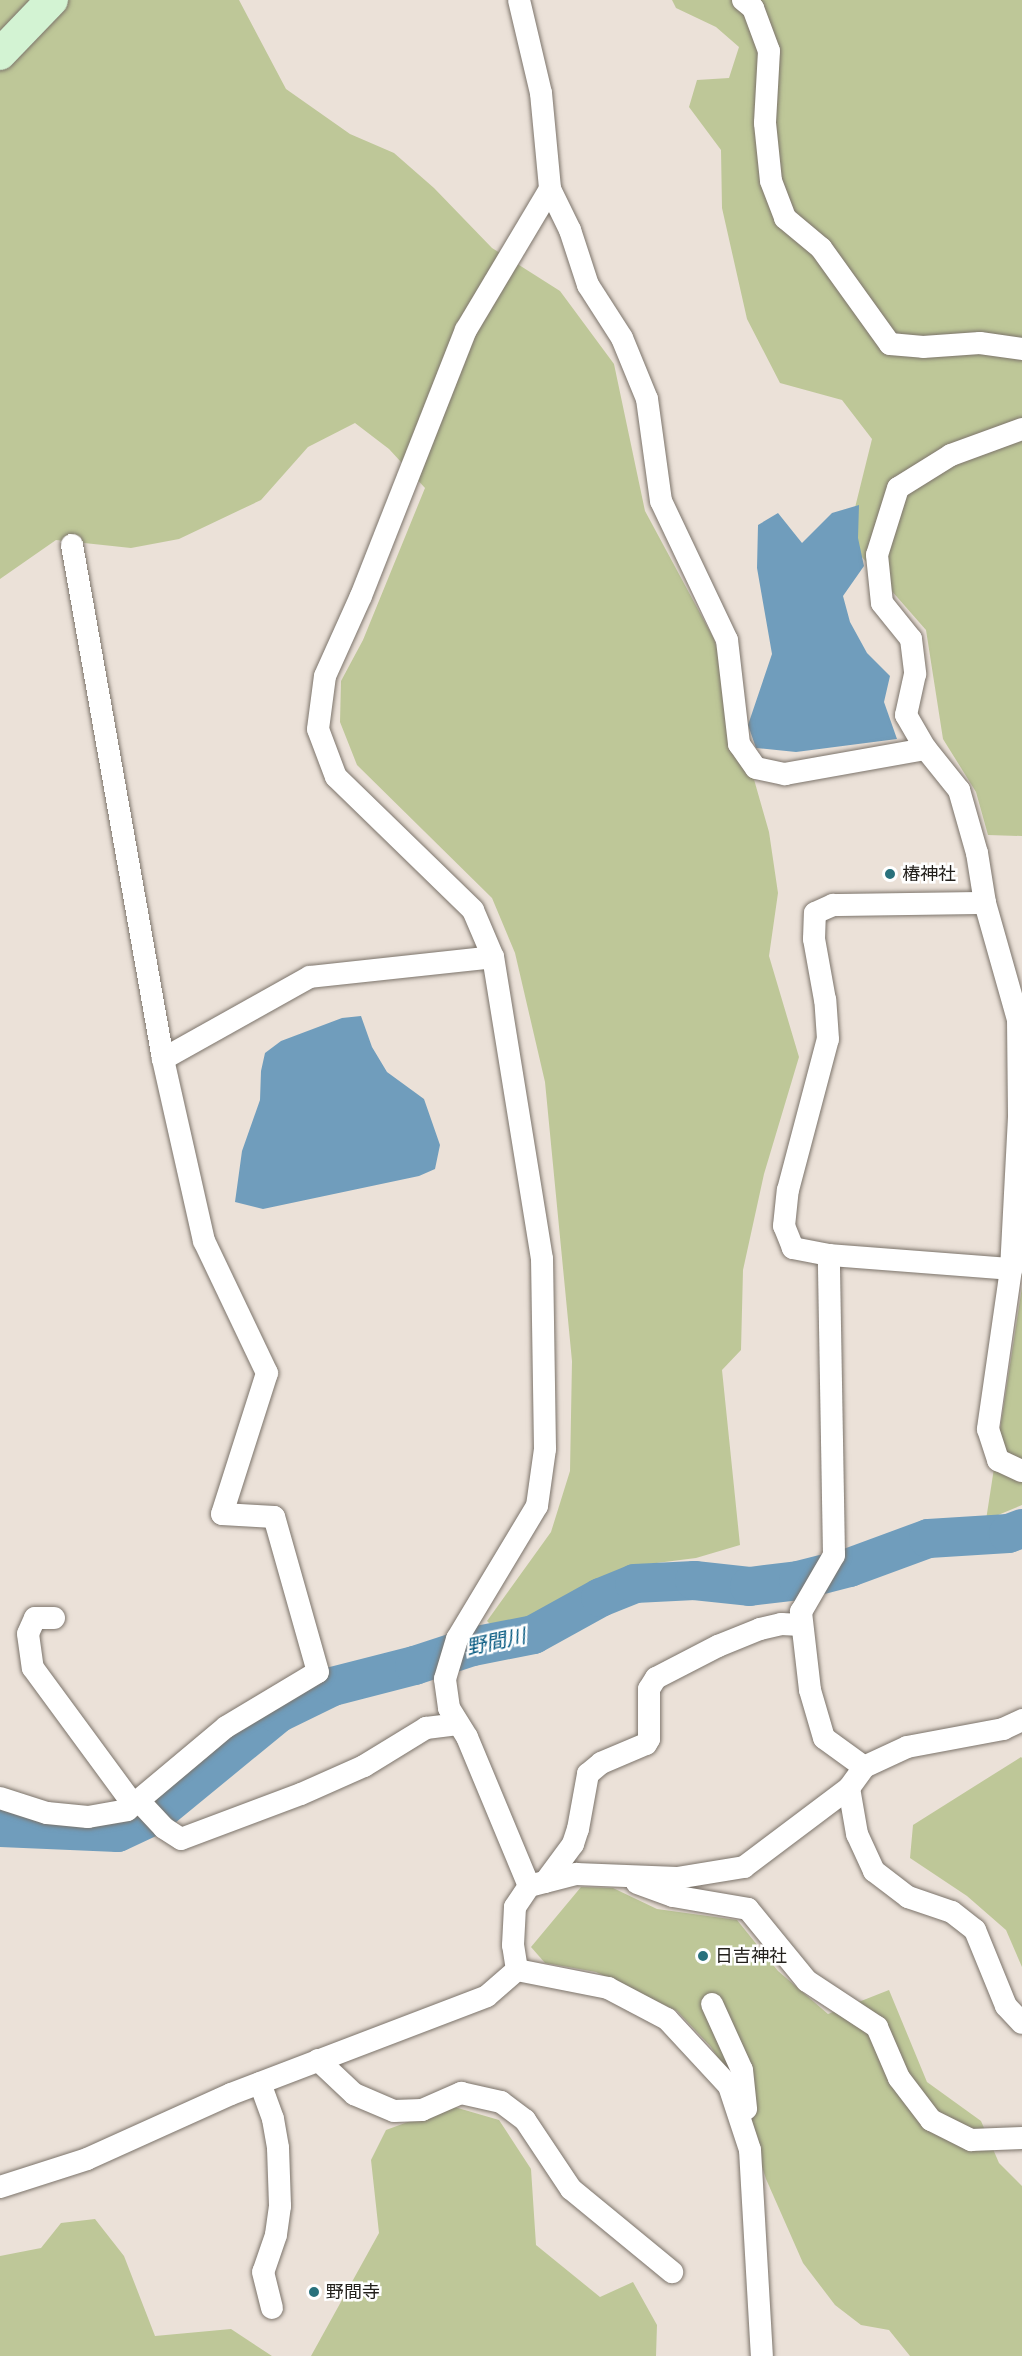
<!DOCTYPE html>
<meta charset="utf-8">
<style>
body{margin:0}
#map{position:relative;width:1022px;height:2356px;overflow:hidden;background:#ebe1d8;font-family:Figtree,"Noto Sans JP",sans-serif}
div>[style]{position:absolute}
.green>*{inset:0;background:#bec798}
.water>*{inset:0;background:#709dbc}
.river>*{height:39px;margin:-19.5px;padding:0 19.5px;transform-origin:19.5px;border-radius:19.5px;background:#709dbc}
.roads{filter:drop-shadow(0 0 2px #7c746b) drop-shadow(0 0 2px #7c746b)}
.street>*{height:22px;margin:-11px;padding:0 11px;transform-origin:11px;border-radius:11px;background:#fff}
.secondary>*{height:32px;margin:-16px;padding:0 16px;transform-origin:16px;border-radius:16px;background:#d3f3d3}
.dots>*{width:16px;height:16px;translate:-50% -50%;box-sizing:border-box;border:3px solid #fff;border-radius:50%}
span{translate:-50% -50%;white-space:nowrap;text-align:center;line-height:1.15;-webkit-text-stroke:5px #fff;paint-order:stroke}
.poi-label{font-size:18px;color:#24211d}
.left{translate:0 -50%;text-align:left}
.water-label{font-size:20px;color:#00567e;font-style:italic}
</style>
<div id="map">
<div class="green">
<div style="clip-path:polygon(0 0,239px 0,286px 89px,350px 134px,394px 153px,434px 188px,492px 248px,560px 291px,614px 364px,645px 511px,714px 639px,769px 832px,778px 893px,769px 956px,799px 1057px,764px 1174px,743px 1270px,741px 1350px,722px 1370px,740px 1545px,696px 1558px,625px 1567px,531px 1616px,495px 1629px,487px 1621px,551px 1532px,570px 1471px,572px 1361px,545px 1082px,515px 953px,492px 898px,357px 765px,340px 722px,341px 681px,363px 640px,425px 488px,389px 449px,355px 423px,308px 447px,261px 500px,179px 539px,131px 548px,56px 540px,0 579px)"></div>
<div style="clip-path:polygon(672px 0,1022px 0,1022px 836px,988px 835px,976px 792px,943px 739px,926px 630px,847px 540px,872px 439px,842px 400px,780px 383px,747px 319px,722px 208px,721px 150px,689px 107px,697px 80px,729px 78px,739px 47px,716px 27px,676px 8px)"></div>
<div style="clip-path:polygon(1022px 1287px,1022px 1505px,986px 1520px)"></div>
<div style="clip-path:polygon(1021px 1757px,1022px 1758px,1022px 1967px,1006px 1930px,967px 1896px,910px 1858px,913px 1825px)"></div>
<div style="clip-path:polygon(581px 1887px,613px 1888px,657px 1909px,737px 1920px,778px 1971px,828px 2014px,889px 1990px,927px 2082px,981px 2121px,999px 2163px,1022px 2186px,1022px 2356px,910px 2356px,889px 2330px,861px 2325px,835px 2305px,803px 2263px,766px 2179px,735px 2084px,711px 2047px,677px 2011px,596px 1972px,545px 1963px,531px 1947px)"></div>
<div style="clip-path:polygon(451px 2106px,499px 2120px,531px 2169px,536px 2245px,600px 2297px,633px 2282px,657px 2325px,656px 2356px,311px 2356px,379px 2233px,371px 2160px,386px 2130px)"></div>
<div style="clip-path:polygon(95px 2219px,124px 2256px,155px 2336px,231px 2329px,272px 2356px,0 2356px,0 2256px,41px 2248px,61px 2223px)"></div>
</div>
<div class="water">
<div style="clip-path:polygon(859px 505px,858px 538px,864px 566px,843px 596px,850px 622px,867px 653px,890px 676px,884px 702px,897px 739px,796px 752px,756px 748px,748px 725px,772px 654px,757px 568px,758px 525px,778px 513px,802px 543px,832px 513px)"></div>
<div style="clip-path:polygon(361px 1016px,372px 1047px,387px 1072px,424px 1099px,440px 1145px,435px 1169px,419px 1176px,263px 1209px,235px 1202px,242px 1151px,260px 1100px,261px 1071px,265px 1053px,281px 1041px,342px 1018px)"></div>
</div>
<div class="river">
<div style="left:0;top:1827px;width:117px;rotate:2.4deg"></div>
<div style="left:117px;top:1832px;width:40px;rotate:-25deg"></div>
<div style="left:153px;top:1815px;width:161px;rotate:-39.4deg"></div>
<div style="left:277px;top:1713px;width:61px;rotate:-26.1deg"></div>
<div style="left:332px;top:1686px;width:85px;rotate:-14.4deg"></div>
<div style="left:414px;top:1665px;width:61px;rotate:-18.1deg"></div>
<div style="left:472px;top:1646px;width:62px;rotate:-11.1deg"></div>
<div style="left:533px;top:1634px;width:77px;rotate:-28.9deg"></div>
<div style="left:600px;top:1597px;width:37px;rotate:-22deg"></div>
<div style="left:634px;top:1583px;width:60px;rotate:-2.9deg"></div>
<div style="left:694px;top:1580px;width:55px;rotate:6.2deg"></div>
<div style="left:749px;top:1586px;width:49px;rotate:-7deg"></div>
<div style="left:798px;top:1580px;width:53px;rotate:-14.3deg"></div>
<div style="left:849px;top:1567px;width:84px;rotate:-20.2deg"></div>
<div style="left:928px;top:1538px;width:80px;rotate:-3.6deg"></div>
<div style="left:1008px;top:1533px;width:15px;rotate:-20deg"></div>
</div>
<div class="roads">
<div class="street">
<div style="left:519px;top:0;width:96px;rotate:76.7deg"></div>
<div style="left:541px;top:93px;width:96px;rotate:84.6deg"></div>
<div style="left:550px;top:189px;width:46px;rotate:64deg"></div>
<div style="left:570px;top:230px;width:58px;rotate:71.9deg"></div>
<div style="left:588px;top:285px;width:63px;rotate:57.3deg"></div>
<div style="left:622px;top:338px;width:66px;rotate:67.7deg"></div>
<div style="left:647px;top:399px;width:103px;rotate:82.2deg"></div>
<div style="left:661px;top:501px;width:154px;rotate:64.6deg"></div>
<div style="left:727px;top:640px;width:105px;rotate:83.4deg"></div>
<div style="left:739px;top:744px;width:29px;rotate:55deg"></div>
<div style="left:756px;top:768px;width:30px;rotate:12deg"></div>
<div style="left:785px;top:774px;width:143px;rotate:-10.1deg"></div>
<div style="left:743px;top:0;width:13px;rotate:39deg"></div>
<div style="left:753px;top:8px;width:46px;rotate:69.6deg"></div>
<div style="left:769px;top:51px;width:72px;rotate:93.2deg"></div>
<div style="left:765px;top:123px;width:58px;rotate:84.1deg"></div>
<div style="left:771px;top:181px;width:40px;rotate:69deg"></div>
<div style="left:785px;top:218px;width:47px;rotate:39.8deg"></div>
<div style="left:821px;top:248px;width:118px;rotate:54.3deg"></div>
<div style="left:890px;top:344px;width:33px;rotate:5deg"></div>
<div style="left:923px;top:347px;width:57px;rotate:-4deg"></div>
<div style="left:980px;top:343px;width:42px;rotate:8.1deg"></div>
<div style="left:1022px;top:429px;width:76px;rotate:159.9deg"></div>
<div style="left:951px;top:455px;width:62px;rotate:148.1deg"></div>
<div style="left:898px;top:488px;width:70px;rotate:107.4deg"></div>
<div style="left:877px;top:555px;width:48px;rotate:84.1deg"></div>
<div style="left:882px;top:603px;width:46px;rotate:51.1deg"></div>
<div style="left:911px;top:639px;width:35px;rotate:83deg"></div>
<div style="left:915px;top:674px;width:42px;rotate:102.4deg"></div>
<div style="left:906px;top:715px;width:39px;rotate:60deg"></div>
<div style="left:926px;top:749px;width:53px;rotate:51.2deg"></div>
<div style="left:959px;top:790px;width:66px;rotate:74.1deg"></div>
<div style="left:977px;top:853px;width:51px;rotate:80.9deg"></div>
<div style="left:985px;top:903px;width:122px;rotate:74.2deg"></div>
<div style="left:1018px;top:1020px;width:97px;rotate:89.4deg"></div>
<div style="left:1019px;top:1117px;width:152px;rotate:93deg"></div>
<div style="left:1011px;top:1269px;width:162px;rotate:98.2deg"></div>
<div style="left:988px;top:1429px;width:33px;rotate:72deg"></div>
<div style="left:998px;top:1460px;width:26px;rotate:25deg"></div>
<div style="left:163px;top:1059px;width:168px;rotate:-29.2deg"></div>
<div style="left:310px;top:977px;width:184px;rotate:-6.2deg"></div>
<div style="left:829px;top:1255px;width:37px;rotate:-169deg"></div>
<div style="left:793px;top:1248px;width:24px;rotate:-112deg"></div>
<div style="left:784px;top:1226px;width:36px;rotate:-84deg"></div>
<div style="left:788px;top:1190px;width:156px;rotate:-75.2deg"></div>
<div style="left:828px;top:1039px;width:39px;rotate:-94deg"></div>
<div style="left:825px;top:1000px;width:62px;rotate:-100.2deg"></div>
<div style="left:814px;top:939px;width:26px;rotate:-88deg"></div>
<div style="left:815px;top:913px;width:20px;rotate:-24deg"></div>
<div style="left:833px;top:905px;width:152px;rotate:-0.8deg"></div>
<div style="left:54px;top:1618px;width:19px;rotate:180deg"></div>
<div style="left:35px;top:1618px;width:17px;rotate:114deg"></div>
<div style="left:28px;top:1634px;width:34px;rotate:82deg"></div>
<div style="left:33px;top:1668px;width:169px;rotate:53.7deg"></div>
<div style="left:864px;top:1767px;width:49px;rotate:-144.1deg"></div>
<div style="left:824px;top:1738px;width:50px;rotate:-106.3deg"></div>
<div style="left:810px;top:1690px;width:79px;rotate:-96.6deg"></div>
<div style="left:801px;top:1612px;width:66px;rotate:-59.9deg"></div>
<div style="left:834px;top:1555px;width:300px;rotate:-91deg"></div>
<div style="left:829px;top:1255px;width:183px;rotate:4.4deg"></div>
<div style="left:849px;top:1788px;width:47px;rotate:80.1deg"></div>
<div style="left:857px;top:1834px;width:41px;rotate:65.3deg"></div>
<div style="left:874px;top:1871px;width:43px;rotate:37.4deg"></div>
<div style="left:908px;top:1897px;width:46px;rotate:18.8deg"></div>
<div style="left:952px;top:1912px;width:29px;rotate:38deg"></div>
<div style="left:975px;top:1930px;width:82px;rotate:67.8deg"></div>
<div style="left:1006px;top:2006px;width:23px;rotate:47deg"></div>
<div style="left:0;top:1798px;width:49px;rotate:17.7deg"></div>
<div style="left:47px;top:1813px;width:41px;rotate:5.6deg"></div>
<div style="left:88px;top:1817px;width:40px;rotate:-10deg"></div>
<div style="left:127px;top:1810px;width:129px;rotate:-40deg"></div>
<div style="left:226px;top:1727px;width:107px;rotate:-30.9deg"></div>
<div style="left:318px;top:1672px;width:161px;rotate:-105.8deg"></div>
<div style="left:274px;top:1517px;width:52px;rotate:-176.7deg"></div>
<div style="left:222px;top:1514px;width:148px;rotate:-72.3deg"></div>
<div style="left:267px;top:1373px;width:146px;rotate:-115.5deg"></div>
<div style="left:204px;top:1241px;width:187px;rotate:-102.7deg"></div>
<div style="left:163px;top:1059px;width:522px;rotate:-100.04deg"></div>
<div style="left:138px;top:1800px;width:38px;rotate:47deg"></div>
<div style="left:164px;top:1828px;width:20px;rotate:33deg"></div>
<div style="left:181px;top:1839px;width:128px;rotate:-20.6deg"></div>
<div style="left:301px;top:1794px;width:69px;rotate:-24deg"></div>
<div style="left:364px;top:1766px;width:73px;rotate:-31.5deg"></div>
<div style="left:426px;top:1728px;width:32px;rotate:-7deg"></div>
<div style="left:545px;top:1882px;width:47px;rotate:-53.6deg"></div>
<div style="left:573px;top:1844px;width:16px;rotate:-72deg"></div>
<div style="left:578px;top:1829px;width:56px;rotate:-79.7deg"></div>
<div style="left:588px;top:1774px;width:17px;rotate:-40deg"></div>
<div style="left:601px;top:1763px;width:49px;rotate:-22.9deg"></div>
<div style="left:646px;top:1744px;width:6px;rotate:-59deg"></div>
<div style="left:649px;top:1739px;width:50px;rotate:-90deg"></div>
<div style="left:649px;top:1689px;width:13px;rotate:-58deg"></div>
<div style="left:656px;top:1678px;width:70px;rotate:-27.3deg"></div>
<div style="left:718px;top:1646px;width:45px;rotate:-22deg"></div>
<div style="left:760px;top:1629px;width:22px;rotate:-13deg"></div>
<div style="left:781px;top:1624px;width:21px;rotate:3deg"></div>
<div style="left:637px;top:1883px;width:38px;rotate:20deg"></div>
<div style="left:673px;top:1896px;width:76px;rotate:9.8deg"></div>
<div style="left:748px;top:1909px;width:93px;rotate:50.7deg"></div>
<div style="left:807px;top:1981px;width:84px;rotate:33.3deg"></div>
<div style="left:877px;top:2027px;width:56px;rotate:66.7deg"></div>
<div style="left:899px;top:2078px;width:53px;rotate:52.7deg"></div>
<div style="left:931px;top:2120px;width:45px;rotate:26.6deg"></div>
<div style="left:971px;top:2140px;width:51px;rotate:-2.2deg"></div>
<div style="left:529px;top:1886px;width:161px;rotate:-112.6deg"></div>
<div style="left:467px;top:1737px;width:34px;rotate:-122deg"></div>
<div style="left:449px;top:1708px;width:29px;rotate:-98deg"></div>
<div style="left:445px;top:1679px;width:42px;rotate:-73.3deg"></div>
<div style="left:457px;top:1639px;width:155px;rotate:-59deg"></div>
<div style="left:537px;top:1506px;width:58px;rotate:-82deg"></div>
<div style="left:545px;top:1449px;width:190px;rotate:-90.9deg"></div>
<div style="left:542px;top:1259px;width:306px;rotate:-99.2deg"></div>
<div style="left:493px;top:957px;width:51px;rotate:-113.1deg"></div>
<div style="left:473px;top:910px;width:191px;rotate:-135.8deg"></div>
<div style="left:336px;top:777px;width:51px;rotate:-110.6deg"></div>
<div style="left:318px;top:729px;width:53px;rotate:-82.5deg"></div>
<div style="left:325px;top:676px;width:88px;rotate:-65.8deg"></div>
<div style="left:361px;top:596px;width:286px;rotate:-68.5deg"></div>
<div style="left:466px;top:330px;width:164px;rotate:-59.2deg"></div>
<div style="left:517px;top:1970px;width:93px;rotate:11.2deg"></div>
<div style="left:608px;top:1988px;width:67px;rotate:27.7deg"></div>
<div style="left:667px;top:2019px;width:91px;rotate:47.2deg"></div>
<div style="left:729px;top:2086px;width:67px;rotate:71.8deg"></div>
<div style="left:750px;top:2150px;width:206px;rotate:86.7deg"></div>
<div style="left:712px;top:2004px;width:72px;rotate:65.6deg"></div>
<div style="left:742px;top:2070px;width:39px;rotate:84deg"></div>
<div style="left:318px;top:2060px;width:50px;rotate:43.4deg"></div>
<div style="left:354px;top:2094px;width:43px;rotate:23deg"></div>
<div style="left:394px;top:2111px;width:28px;rotate:-2deg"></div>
<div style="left:422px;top:2110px;width:43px;rotate:-23.6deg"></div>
<div style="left:461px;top:2093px;width:41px;rotate:12.7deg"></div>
<div style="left:501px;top:2102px;width:30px;rotate:37deg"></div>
<div style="left:525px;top:2120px;width:83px;rotate:56.3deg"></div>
<div style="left:571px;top:2189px;width:131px;rotate:39.4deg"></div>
<div style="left:260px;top:2083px;width:38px;rotate:70deg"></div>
<div style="left:273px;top:2119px;width:29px;rotate:80deg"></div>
<div style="left:278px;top:2148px;width:58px;rotate:88deg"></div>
<div style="left:280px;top:2206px;width:29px;rotate:98deg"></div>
<div style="left:276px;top:2235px;width:39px;rotate:109deg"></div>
<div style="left:263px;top:2272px;width:37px;rotate:76deg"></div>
<div style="left:0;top:2187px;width:91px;rotate:-17.8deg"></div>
<div style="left:87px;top:2159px;width:158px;rotate:-24.3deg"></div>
<div style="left:231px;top:2094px;width:274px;rotate:-20.9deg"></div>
<div style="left:487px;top:1996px;width:40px;rotate:-41deg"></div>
<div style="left:517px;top:1970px;width:25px;rotate:-99deg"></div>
<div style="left:513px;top:1945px;width:38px;rotate:-87deg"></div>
<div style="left:515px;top:1907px;width:25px;rotate:-56deg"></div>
<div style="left:529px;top:1886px;width:49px;rotate:-14.3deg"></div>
<div style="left:576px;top:1874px;width:101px;rotate:2.3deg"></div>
<div style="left:677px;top:1878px;width:68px;rotate:-9.3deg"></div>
<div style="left:744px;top:1867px;width:131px;rotate:-37deg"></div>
<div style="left:849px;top:1788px;width:26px;rotate:-54deg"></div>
<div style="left:864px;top:1767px;width:47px;rotate:-24.9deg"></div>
<div style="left:907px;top:1747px;width:98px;rotate:-10.6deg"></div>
<div style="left:1003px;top:1729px;width:21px;rotate:-25deg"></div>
</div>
<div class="secondary">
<div style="left:0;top:54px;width:75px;rotate:-46.1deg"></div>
</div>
</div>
<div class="dots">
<div style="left:890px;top:874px;background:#29717c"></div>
<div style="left:703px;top:1956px;background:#29717c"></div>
<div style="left:314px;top:2292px;background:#29717c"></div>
</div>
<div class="poi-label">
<span class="left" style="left:902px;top:874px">椿神社</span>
<span class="left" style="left:715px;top:1956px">日吉神社</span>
<span class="left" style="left:326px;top:2292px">野間寺</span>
</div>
<div class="water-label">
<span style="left:496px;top:1642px;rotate:-12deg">野間川</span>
</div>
</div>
